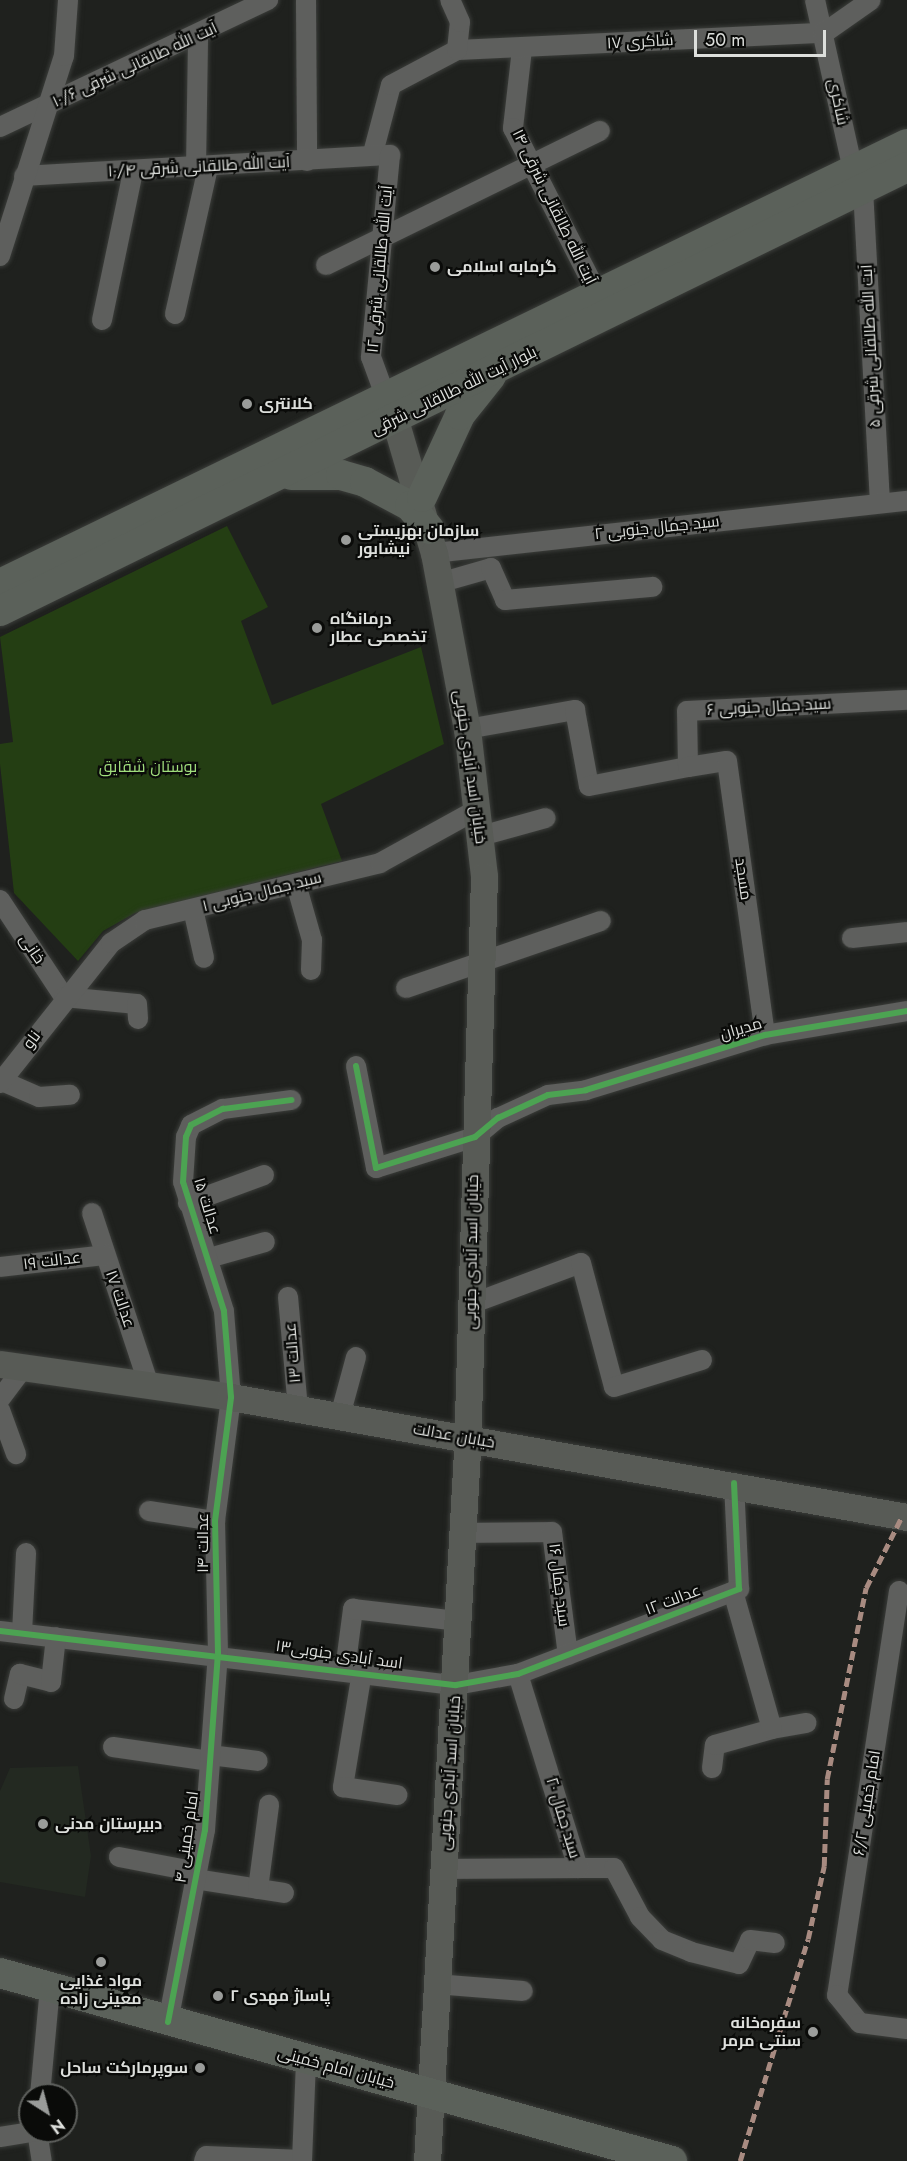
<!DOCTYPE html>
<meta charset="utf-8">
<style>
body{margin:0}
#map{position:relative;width:907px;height:2161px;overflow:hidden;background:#1f211e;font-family:Jost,Cairo,sans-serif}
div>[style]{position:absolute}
.built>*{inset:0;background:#232921}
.green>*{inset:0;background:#243e13}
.roads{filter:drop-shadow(0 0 2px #3b3d3a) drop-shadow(0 0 2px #3b3d3a)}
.street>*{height:20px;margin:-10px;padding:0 10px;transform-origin:10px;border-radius:10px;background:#5e5f5d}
.secondary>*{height:27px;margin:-13.5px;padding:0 13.5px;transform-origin:13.5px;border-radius:13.5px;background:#585b56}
.primary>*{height:30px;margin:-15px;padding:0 15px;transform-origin:15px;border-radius:15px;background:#5b615a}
.quiet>*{height:4.5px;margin-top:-2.25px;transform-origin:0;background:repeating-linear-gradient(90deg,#a88b81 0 9px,transparent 0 13.5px)}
.cycleway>*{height:6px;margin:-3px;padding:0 3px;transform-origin:3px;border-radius:3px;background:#4ca352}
.dots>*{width:16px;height:16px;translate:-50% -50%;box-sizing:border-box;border:3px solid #0a0b09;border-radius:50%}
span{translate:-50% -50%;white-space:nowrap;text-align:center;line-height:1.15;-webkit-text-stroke:4.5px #0a0b09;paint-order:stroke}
.street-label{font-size:16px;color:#dddfdc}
.poi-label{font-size:16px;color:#dddfdc;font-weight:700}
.left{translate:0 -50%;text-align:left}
.right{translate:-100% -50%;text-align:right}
.park-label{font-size:16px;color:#a1df7d}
.north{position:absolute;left:18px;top:2083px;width:60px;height:60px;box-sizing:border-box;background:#0a0b09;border:2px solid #5e605d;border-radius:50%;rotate:144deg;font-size:16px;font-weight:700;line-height:24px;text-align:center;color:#dddfdc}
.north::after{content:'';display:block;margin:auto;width:21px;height:27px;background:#9a9c9a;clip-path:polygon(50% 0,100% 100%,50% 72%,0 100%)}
.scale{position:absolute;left:694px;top:30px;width:132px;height:27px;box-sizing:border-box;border:3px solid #dddfdc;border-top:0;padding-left:8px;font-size:18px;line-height:21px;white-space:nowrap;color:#dddfdc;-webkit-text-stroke:4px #0a0b09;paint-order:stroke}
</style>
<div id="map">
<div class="built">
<div style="clip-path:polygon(78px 1766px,91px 1856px,85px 1897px,0 1882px,0 1791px,10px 1768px)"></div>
</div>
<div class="green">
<div style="clip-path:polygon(227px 526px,268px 607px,241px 621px,272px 705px,421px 647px,444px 744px,321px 804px,342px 861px,135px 913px,103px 931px,78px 961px,14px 893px,0 764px,0 744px,13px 742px,0 637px)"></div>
</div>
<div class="roads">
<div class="street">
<div style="left:306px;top:0;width:161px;rotate:89.6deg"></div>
<div style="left:815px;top:0;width:174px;rotate:77.4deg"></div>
<div style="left:522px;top:49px;width:80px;rotate:96.5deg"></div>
<div style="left:513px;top:128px;width:185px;rotate:63deg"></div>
<div style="left:457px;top:50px;width:367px;rotate:-2.7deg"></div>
<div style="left:824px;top:33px;width:57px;rotate:-35.1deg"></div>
<div style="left:0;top:127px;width:297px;rotate:-25.4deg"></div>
<div style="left:373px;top:153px;width:70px;rotate:-75.2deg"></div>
<div style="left:391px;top:85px;width:75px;rotate:-27.9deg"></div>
<div style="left:457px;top:50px;width:28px;rotate:-84deg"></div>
<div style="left:460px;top:22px;width:24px;rotate:-114deg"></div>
<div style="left:196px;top:168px;width:130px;rotate:-89.1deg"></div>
<div style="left:24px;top:176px;width:367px;rotate:-3.3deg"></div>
<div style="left:390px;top:155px;width:203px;rotate:95.4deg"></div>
<div style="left:371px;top:357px;width:44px;rotate:69.9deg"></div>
<div style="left:863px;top:189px;width:314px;rotate:86.9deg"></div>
<div style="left:0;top:256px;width:210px;rotate:-72.3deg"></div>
<div style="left:64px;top:56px;width:56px;rotate:-85.9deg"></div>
<div style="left:326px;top:265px;width:305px;rotate:-26.1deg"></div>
<div style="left:175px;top:314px;width:150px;rotate:-77.3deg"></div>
<div style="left:102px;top:320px;width:152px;rotate:-78.2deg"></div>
<div style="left:434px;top:553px;width:476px;rotate:-6.3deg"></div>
<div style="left:439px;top:583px;width:54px;rotate:-16.1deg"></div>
<div style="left:491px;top:568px;width:35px;rotate:66deg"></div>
<div style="left:505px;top:600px;width:148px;rotate:-5.1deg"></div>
<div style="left:467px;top:729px;width:110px;rotate:-10deg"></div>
<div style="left:575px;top:710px;width:77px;rotate:79.6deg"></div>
<div style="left:589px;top:786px;width:101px;rotate:-10.9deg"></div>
<div style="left:688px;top:767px;width:56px;rotate:-91deg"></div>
<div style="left:687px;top:711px;width:220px;rotate:-2.9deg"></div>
<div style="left:688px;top:767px;width:39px;rotate:-9deg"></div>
<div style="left:727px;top:761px;width:277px;rotate:82.1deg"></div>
<div style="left:481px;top:836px;width:67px;rotate:-15.5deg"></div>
<div style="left:296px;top:884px;width:58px;rotate:74.1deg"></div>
<div style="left:312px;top:940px;width:30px;rotate:92deg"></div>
<div style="left:0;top:900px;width:116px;rotate:56.6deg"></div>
<div style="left:193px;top:909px;width:50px;rotate:77.3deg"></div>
<div style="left:852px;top:938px;width:55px;rotate:-6.2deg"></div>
<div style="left:406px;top:988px;width:206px;rotate:-19deg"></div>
<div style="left:64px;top:997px;width:73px;rotate:5.5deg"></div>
<div style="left:137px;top:1004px;width:15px;rotate:86deg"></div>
<div style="left:356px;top:1066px;width:104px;rotate:78.9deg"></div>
<div style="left:376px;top:1168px;width:104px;rotate:-17.4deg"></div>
<div style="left:475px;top:1137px;width:30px;rotate:-40deg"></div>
<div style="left:498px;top:1118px;width:55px;rotate:-24.7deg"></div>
<div style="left:548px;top:1095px;width:38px;rotate:-7deg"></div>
<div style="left:586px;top:1090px;width:187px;rotate:-17.1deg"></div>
<div style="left:765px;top:1035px;width:144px;rotate:-9.6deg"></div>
<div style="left:2px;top:1081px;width:40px;rotate:23.4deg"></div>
<div style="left:39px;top:1097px;width:31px;rotate:-4deg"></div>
<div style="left:0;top:1083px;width:179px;rotate:-51.6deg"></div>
<div style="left:111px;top:943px;width:41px;rotate:-34.1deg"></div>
<div style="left:145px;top:920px;width:242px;rotate:-13.6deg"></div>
<div style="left:380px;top:863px;width:112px;rotate:-28.9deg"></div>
<div style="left:188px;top:1203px;width:81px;rotate:-20.2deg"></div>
<div style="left:92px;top:1213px;width:181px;rotate:71.7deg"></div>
<div style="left:209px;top:1258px;width:58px;rotate:-15.9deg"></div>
<div style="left:0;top:1267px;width:106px;rotate:-6.5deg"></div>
<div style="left:288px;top:1297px;width:112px;rotate:84.9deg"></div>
<div style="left:471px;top:1304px;width:117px;rotate:-20.4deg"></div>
<div style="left:581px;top:1263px;width:128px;rotate:75.1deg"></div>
<div style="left:614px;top:1387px;width:92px;rotate:-17.1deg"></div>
<div style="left:0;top:1399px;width:40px;rotate:-53deg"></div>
<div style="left:0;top:1410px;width:47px;rotate:70deg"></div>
<div style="left:340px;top:1416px;width:61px;rotate:-74.8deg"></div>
<div style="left:149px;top:1511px;width:67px;rotate:8.6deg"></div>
<div style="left:463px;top:1533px;width:89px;rotate:-0.6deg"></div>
<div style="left:552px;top:1532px;width:124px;rotate:82.6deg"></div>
<div style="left:899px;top:1591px;width:409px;rotate:98.7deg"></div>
<div style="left:837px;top:1995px;width:36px;rotate:51deg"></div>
<div style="left:860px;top:2023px;width:47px;rotate:7.3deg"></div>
<div style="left:0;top:1631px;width:459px;rotate:6.8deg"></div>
<div style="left:456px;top:1685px;width:63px;rotate:-10.1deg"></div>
<div style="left:518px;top:1674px;width:237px;rotate:-21deg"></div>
<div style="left:739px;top:1589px;width:106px;rotate:-92.7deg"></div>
<div style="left:22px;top:1633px;width:80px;rotate:-87.1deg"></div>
<div style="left:345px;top:1670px;width:62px;rotate:-82.5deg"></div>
<div style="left:353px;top:1609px;width:107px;rotate:6.5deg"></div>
<div style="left:362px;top:1672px;width:117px;rotate:99.4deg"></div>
<div style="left:343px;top:1787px;width:55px;rotate:8.4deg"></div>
<div style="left:14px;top:1699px;width:26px;rotate:-77deg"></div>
<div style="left:20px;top:1674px;width:32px;rotate:14deg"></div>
<div style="left:51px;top:1682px;width:45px;rotate:-83.7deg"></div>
<div style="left:772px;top:1729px;width:35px;rotate:-10deg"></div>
<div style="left:113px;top:1747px;width:98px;rotate:8.2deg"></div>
<div style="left:210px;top:1755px;width:48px;rotate:7.1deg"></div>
<div style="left:712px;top:1768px;width:23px;rotate:-83deg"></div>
<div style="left:715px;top:1745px;width:59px;rotate:-15.7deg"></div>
<div style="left:772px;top:1729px;width:143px;rotate:-105.8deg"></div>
<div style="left:119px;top:1857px;width:79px;rotate:10.9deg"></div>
<div style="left:578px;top:1868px;width:36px"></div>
<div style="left:614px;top:1868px;width:55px;rotate:62deg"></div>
<div style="left:640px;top:1917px;width:32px;rotate:46deg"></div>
<div style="left:662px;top:1940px;width:31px;rotate:22deg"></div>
<div style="left:691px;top:1952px;width:49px;rotate:14deg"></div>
<div style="left:739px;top:1964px;width:26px;rotate:-65deg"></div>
<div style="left:750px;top:1940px;width:25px;rotate:7deg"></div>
<div style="left:443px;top:1869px;width:135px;rotate:-0.4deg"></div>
<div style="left:578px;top:1868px;width:203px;rotate:-107.2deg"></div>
<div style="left:195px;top:1879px;width:90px;rotate:8.9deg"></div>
<div style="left:258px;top:1889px;width:85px;rotate:-82.5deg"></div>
<div style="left:436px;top:1984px;width:87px;rotate:4.6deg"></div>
<div style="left:168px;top:2022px;width:196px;rotate:-79.1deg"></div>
<div style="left:205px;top:1830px;width:177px;rotate:-85.8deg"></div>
<div style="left:218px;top:1653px;width:132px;rotate:-91.3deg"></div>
<div style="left:215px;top:1521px;width:125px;rotate:-82.6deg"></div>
<div style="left:231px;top:1397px;width:86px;rotate:-94.7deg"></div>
<div style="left:224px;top:1311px;width:135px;rotate:-107.6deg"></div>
<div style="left:183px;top:1182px;width:45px;rotate:-86.2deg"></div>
<div style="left:186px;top:1137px;width:13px;rotate:-67deg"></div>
<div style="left:191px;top:1125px;width:36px;rotate:-27deg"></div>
<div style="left:223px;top:1109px;width:69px;rotate:-7.5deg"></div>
<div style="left:40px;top:2095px;width:107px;rotate:-84.7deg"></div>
<div style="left:37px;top:2131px;width:30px;rotate:81deg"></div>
<div style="left:0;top:2137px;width:37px;rotate:-9deg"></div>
<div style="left:204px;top:2161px;width:5px;rotate:-68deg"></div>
<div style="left:206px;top:2156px;width:96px;rotate:2.4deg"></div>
<div style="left:302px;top:2161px;width:101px;rotate:-87.7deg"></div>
</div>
<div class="secondary">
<div style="left:395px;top:420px;width:139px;rotate:73.7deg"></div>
<div style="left:434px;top:553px;width:179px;rotate:79.4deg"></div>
<div style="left:467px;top:729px;width:148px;rotate:83.4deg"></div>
<div style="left:484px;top:876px;width:575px;rotate:91.69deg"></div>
<div style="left:467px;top:1451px;width:711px;rotate:93.22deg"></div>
<div style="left:0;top:1364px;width:233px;rotate:8.1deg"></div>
<div style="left:231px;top:1397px;width:687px;rotate:10.07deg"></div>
</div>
<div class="primary">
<div style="left:291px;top:475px;width:50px"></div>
<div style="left:341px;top:475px;width:25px;rotate:16deg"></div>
<div style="left:365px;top:482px;width:51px;rotate:28.1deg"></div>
<div style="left:410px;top:506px;width:30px;rotate:50deg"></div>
<div style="left:422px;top:497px;width:90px;rotate:-65.1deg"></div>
<div style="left:460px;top:415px;width:50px;rotate:-51.5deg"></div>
<div style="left:0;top:584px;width:1008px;rotate:-25.88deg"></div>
<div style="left:0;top:611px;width:1010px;rotate:-26.08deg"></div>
<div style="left:0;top:1973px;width:698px;rotate:15.63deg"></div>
</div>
</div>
<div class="quiet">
<div style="left:740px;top:2161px;width:232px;rotate:-73deg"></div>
<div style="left:808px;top:1939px;width:75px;rotate:-77.6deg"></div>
<div style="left:824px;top:1866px;width:87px;rotate:-88deg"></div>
<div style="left:827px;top:1779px;width:195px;rotate:-78.5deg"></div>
<div style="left:866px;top:1588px;width:80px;rotate:-63.4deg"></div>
</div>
<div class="cycleway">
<div style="left:356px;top:1066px;width:104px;rotate:78.9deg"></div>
<div style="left:376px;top:1168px;width:104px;rotate:-17.4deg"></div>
<div style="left:475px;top:1137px;width:30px;rotate:-40deg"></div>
<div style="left:498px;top:1118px;width:55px;rotate:-24.7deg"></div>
<div style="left:548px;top:1095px;width:38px;rotate:-7deg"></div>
<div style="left:586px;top:1090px;width:187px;rotate:-17.1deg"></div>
<div style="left:765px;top:1035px;width:144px;rotate:-9.6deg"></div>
<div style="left:0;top:1631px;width:459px;rotate:6.8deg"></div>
<div style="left:456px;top:1685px;width:63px;rotate:-10.1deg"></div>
<div style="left:518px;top:1674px;width:237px;rotate:-21deg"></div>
<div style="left:739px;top:1589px;width:106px;rotate:-92.7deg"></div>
<div style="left:168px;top:2022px;width:196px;rotate:-79.1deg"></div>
<div style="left:205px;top:1830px;width:177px;rotate:-85.8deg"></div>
<div style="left:218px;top:1653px;width:132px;rotate:-91.3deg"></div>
<div style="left:215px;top:1521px;width:125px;rotate:-82.6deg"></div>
<div style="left:231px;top:1397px;width:86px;rotate:-94.7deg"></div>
<div style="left:224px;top:1311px;width:135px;rotate:-107.6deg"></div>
<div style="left:183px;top:1182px;width:45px;rotate:-86.2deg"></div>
<div style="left:186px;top:1137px;width:13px;rotate:-67deg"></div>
<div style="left:191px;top:1125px;width:36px;rotate:-27deg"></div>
<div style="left:223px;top:1109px;width:69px;rotate:-7.5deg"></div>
</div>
<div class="dots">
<div style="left:435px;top:267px;background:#9a9c9a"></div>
<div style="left:247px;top:404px;background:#9a9c9a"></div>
<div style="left:346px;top:540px;background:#9a9c9a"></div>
<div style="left:317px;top:628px;background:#9a9c9a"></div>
<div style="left:43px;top:1824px;background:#9a9c9a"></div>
<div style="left:101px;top:1962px;background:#9a9c9a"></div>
<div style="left:218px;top:1996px;background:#9a9c9a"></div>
<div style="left:813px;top:2032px;background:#9a9c9a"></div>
<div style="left:200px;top:2068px;background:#9a9c9a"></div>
</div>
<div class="street-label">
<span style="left:640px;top:42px;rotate:-3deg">شاکری ۱۷</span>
<span style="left:135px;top:65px;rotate:-25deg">آیت الله طالقانی شرقی ۱۰/۶</span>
<span style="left:838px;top:102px;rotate:78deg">شاکری</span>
<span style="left:199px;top:167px;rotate:-3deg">آیت الله طالقانی شرقی ۱۰/۴</span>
<span style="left:554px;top:207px;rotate:64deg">آیت الله طالقانی شرقی ۱۴</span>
<span style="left:380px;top:269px;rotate:-85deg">آیت الله طالقانی شرقی ۱۲</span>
<span style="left:871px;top:346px;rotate:-93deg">آیت الله طالقانی شرقی ۵</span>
<span style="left:454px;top:391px;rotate:-26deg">بلوار آیت الله طالقانی شرقی</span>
<span style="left:657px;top:528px;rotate:-6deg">سید جمال جنوبی ۲</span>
<span style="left:769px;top:707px;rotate:-3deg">سید جمال جنوبی ۶</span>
<span style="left:470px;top:767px;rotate:82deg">خیابان اسد آبادی جنوبی</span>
<span style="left:743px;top:879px;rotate:82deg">مسجد</span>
<span style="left:262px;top:892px;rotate:-14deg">سید جمال جنوبی ۱</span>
<span style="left:32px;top:949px;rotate:56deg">خانی</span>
<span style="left:741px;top:1029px;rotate:-16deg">مدیران</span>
<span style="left:32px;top:1040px;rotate:-53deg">ناو</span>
<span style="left:207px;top:1206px;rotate:73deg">عدالت ۱۵</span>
<span style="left:472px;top:1252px;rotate:-89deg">خیابان اسد آبادی جنوبی</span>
<span style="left:52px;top:1261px;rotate:-7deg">عدالت ۱۹</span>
<span style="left:120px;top:1299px;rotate:71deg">عدالت ۱۷</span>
<span style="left:293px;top:1353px;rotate:-95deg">عدالت ۱۳</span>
<span style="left:454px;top:1436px;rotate:10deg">خیابان عدالت</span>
<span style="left:203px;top:1543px;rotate:-90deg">عدالت ۱۴</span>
<span style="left:559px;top:1585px;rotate:83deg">سید جمال ۱۶</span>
<span style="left:673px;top:1600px;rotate:-21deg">عدالت ۱۲</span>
<span style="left:339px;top:1655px;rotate:8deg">اسد آبادی جنوبی۱۳</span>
<span style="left:450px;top:1773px;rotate:-86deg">خیابان اسد آبادی جنوبی</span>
<span style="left:867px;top:1803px;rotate:-81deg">امام خمینی ۶/۲</span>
<span style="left:563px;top:1818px;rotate:73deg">سید جمال ۲۰</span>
<span style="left:187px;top:1837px;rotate:-82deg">امام خمینی ۴</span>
<span style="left:336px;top:2068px;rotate:15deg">خیابان امام خمینی</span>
</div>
<div class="poi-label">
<span class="left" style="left:447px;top:267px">گرمابه اسلامی</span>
<span class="left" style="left:259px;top:404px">کلانتری</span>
<span class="left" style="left:358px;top:540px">سازمان بهزیستی<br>نیشابور</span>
<span class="left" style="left:330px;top:628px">درمانگاه<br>تخصصی عطار</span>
<span class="left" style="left:55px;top:1824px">دبیرستان مدنی</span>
<span style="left:101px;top:1990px">مواد غذایی<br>معینی زاده</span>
<span class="left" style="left:230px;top:1996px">پاساژ مهدی ۲</span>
<span class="right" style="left:801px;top:2032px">سفره‌خانه<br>سنتی مرمر</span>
<span class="right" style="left:188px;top:2068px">سوپرمارکت ساحل</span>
</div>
<div class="park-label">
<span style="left:148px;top:767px">بوستان شقایق</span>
</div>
<div class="north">N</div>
<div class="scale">50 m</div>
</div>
